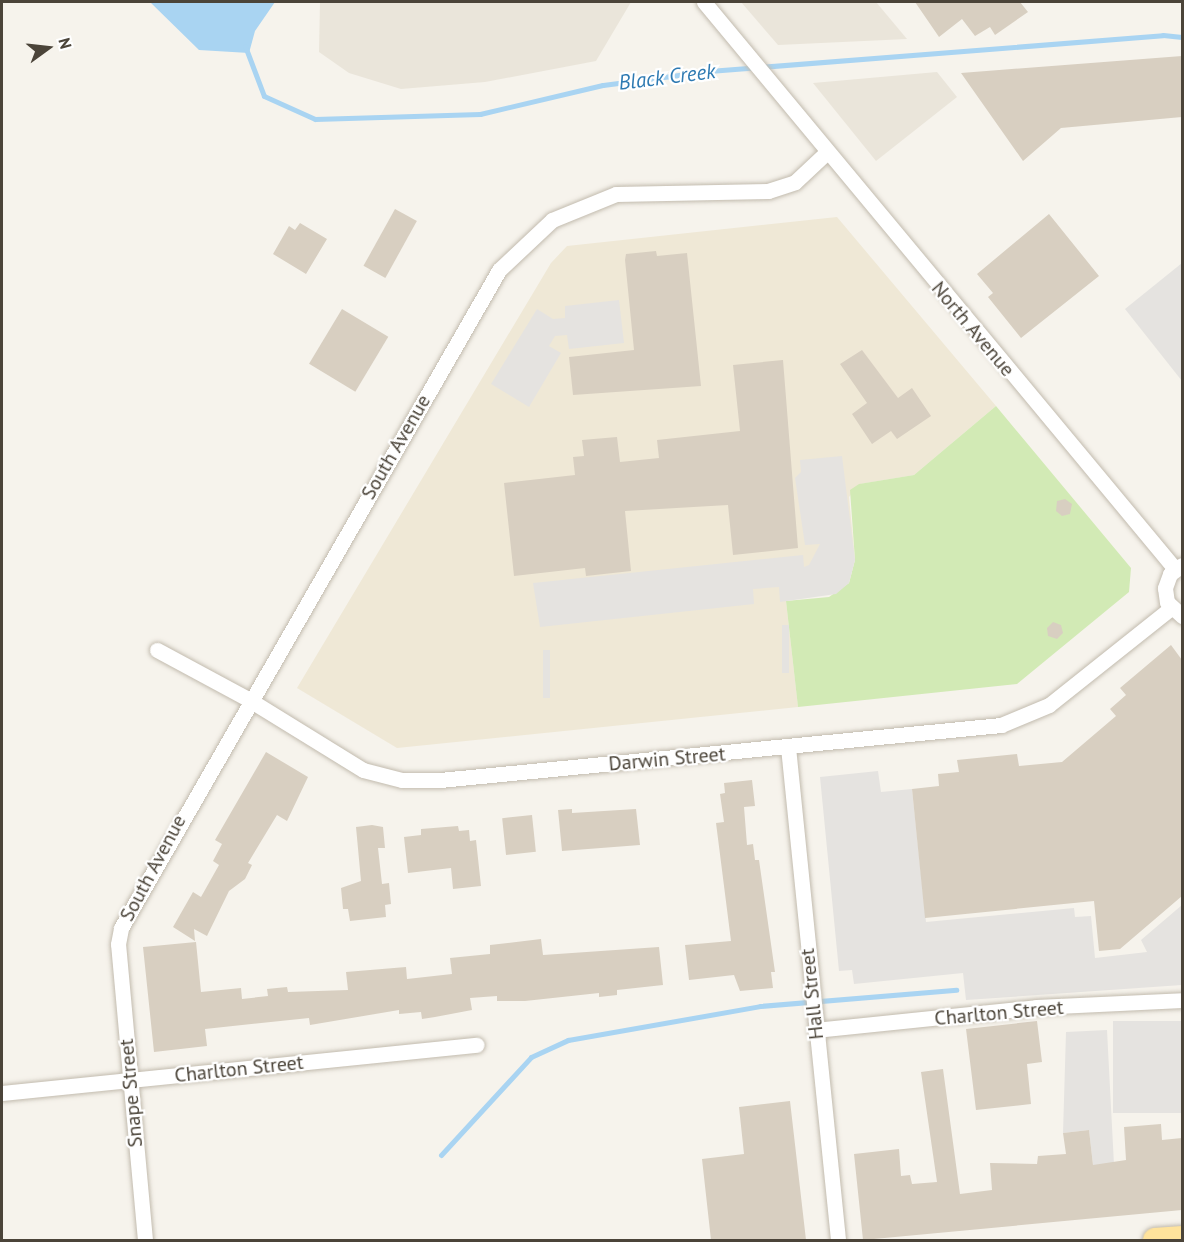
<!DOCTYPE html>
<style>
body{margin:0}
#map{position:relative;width:1184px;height:1242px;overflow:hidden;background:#f6f3ec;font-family:"PT Sans",sans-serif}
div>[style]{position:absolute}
.residential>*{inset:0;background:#eae5da}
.education>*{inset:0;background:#efe8d6}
.green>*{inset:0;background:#d2eab5}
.parking>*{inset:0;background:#e5e3e0;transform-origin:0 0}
.water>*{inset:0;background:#a9d4f2}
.stream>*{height:5px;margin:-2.5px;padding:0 2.5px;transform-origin:2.5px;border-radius:2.5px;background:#a9d4f2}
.building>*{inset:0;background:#d8cfc1;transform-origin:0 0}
.roads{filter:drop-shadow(0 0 2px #c2bbae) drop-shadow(0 0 2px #c2bbae)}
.minor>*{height:15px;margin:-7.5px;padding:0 7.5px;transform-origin:7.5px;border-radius:7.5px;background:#fff}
.primary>*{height:24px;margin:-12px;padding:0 12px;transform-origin:12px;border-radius:12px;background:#ffe39c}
span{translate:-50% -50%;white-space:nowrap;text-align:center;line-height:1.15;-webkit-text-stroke:4.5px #fff;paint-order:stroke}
.street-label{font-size:20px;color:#4b4439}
.water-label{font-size:21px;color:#2e7ab2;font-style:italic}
.frame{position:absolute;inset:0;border:3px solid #4b4439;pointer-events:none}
.north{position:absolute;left:18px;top:18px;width:60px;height:60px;-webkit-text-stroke:4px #fff;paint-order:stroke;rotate:75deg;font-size:16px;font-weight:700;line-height:24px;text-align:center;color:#4b4439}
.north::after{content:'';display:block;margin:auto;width:21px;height:27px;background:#4b4439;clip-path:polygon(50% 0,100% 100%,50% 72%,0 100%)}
</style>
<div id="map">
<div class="residential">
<div style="clip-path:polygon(320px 2px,631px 2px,596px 61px,485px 82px,401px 89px,349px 73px,319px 52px)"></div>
<div style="clip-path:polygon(741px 2px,876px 2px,907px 39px,778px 45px)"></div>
<div style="clip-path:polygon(937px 72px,957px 97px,876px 161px,813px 83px)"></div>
</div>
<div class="education">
<div style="clip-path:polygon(837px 217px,996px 406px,914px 475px,860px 484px,849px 497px,855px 560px,786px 601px,798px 707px,397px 748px,297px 688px,551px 263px,567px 246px)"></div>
</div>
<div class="green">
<div style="clip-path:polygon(996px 406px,1131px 568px,1129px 592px,1017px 684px,798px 707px,786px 601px,829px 597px,849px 583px,855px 560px,850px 490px,859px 484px,914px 475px)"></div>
</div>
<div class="parking">
<div style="clip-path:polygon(1182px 263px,1182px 381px,1125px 309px)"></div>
<div style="clip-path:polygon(619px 300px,624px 343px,569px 349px,567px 335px,555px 336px,549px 346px,561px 353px,529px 407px,491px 384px,537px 309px,553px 319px,565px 318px,565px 306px)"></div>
<div style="clip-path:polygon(842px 456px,855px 560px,849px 583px,836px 594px,780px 602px,779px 587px,753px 589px,754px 604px,540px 627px,533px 583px,803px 555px,804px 567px,809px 565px,820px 544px,805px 545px,795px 478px,801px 472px,800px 460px)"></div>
<div style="left:782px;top:625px;width:7px;height:48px"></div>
<div style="left:543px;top:650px;width:7px;height:48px"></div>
<div style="clip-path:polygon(878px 771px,881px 792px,912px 789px,926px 922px,1074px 908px,1075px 917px,1091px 916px,1095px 958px,1147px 952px,1141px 940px,1182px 905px,1182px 985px,966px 1000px,963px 973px,854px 984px,852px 970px,839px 971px,820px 777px)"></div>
<div style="left:1182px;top:1021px;width:92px;height:69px;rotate:90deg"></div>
<div style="clip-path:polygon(1107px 1030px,1114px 1165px,1093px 1165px,1089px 1130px,1063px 1133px,1066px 1032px)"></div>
</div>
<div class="water">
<div style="clip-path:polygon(99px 2px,275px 2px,255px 31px,249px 53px,199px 50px,151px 3px)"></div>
</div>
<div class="stream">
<div style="left:245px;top:46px;width:53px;rotate:69.2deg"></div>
<div style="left:264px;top:96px;width:56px;rotate:24.3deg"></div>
<div style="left:315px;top:119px;width:165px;rotate:-1.7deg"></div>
<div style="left:480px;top:114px;width:126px;rotate:-13.3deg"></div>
<div style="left:603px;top:85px;width:107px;rotate:-7.5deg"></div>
<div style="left:709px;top:71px;width:455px;rotate:-4.5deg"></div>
<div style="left:1163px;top:35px;width:19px;rotate:6deg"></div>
<div style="left:441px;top:1155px;width:133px;rotate:-47.4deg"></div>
<div style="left:531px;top:1057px;width:41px;rotate:-24.7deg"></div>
<div style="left:568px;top:1040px;width:195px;rotate:-10deg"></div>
<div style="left:760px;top:1006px;width:197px;rotate:-4.7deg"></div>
</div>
<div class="building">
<div style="clip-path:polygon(915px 2px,1020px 2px,1028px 12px,995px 35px,990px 27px,975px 36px,962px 19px,939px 37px)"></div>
<div style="clip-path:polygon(1182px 56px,1182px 117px,1061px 128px,1023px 161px,961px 73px)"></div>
<div style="left:395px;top:209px;width:25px;height:65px;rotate:29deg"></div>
<div style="clip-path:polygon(1049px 214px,1099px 276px,1021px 338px,988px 297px,993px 293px,977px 274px)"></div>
<div style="clip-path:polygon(300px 223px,327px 239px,306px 274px,273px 254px,289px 226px,295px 230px)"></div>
<div style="clip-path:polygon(656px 251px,657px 256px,687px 253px,701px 386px,573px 395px,569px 357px,634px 350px,625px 260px,626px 254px)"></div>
<div style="left:342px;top:309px;width:54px;height:64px;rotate:31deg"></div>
<div style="clip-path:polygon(862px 350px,898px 398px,912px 388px,931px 416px,897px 439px,891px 431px,872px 444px,852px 414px,867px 403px,840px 364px)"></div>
<div style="clip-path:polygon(783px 360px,798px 548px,733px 555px,728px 505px,625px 511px,631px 571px,586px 576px,585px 568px,514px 576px,504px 483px,575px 475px,573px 457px,584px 456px,582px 440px,617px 437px,620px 462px,659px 458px,657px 440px,740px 431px,733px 365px)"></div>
<div style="clip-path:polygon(1065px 499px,1072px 504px,1070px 514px,1062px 516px,1056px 511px,1057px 501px)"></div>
<div style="clip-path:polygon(1053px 622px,1061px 625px,1063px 633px,1057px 639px,1048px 636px,1047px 628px)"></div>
<div style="clip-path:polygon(1171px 645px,1182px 660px,1182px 896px,1120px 949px,1099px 951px,1094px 901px,925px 918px,912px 789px,939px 786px,938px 774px,959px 772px,957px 760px,1017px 754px,1019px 766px,1062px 762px,1116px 716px,1110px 709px,1126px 695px,1120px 688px)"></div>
<div style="clip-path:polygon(266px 752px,308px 777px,287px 821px,277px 815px,248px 863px,252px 865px,245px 879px,229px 891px,207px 936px,194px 929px,195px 941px,173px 927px,193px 892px,201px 897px,219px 865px,213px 861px,222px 844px,215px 840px)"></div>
<div style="clip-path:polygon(752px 780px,755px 806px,744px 807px,747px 845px,753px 844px,755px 860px,759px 860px,775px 972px,771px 972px,773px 988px,740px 991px,734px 975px,689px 980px,685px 945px,731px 941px,716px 823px,724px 822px,720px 794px,725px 793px,724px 783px)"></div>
<div style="clip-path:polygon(572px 809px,572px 813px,636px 809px,640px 845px,562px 851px,558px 810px)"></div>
<div style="left:532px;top:815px;width:37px;height:30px;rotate:84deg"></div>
<div style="clip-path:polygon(372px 825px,383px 827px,385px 848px,378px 848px,382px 884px,389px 883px,391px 904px,385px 905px,386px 917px,350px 921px,348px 909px,343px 909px,341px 888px,361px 881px,356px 827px)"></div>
<div style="clip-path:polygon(458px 826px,459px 831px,469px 830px,470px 841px,476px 840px,481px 886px,453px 889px,451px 868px,408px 873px,404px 837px,421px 835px,421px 829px)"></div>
<div style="clip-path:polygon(541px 939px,543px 955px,659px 947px,663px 985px,617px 990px,617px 995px,599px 997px,599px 993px,525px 1001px,497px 1001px,497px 996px,470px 998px,472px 1010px,435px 1017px,422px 1019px,421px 1012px,399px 1014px,399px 1010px,310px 1025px,309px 1018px,205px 1029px,207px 1046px,154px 1052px,143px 947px,196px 942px,201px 992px,241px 988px,242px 999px,268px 996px,267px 989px,287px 987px,288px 992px,348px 990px,346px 972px,406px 967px,407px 979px,452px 974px,450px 958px,490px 954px,490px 945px)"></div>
<div style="clip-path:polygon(1037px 1021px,1042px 1062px,1027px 1064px,1031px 1104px,976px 1110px,966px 1029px)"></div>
<div style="clip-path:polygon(943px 1069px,960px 1194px,992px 1190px,990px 1163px,1037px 1164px,1038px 1156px,1066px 1154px,1063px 1133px,1089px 1130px,1093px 1165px,1126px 1160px,1124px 1127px,1161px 1124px,1162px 1140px,1182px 1138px,1182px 1210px,863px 1240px,854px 1154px,899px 1149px,901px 1176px,910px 1175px,912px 1184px,937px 1182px,921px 1072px)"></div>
<div style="clip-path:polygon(790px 1101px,806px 1240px,711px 1240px,702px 1159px,744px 1154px,739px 1107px)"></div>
</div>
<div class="roads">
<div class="minor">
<div style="left:704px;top:2px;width:737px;rotate:50.28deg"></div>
<div style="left:1182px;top:565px;width:15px;rotate:143deg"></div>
<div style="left:1170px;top:574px;width:15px;rotate:110deg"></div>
<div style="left:1165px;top:588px;width:14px;rotate:82deg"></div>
<div style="left:1167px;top:602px;width:21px;rotate:43deg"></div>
<div style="left:157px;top:650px;width:103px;rotate:28.3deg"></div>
<div style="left:248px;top:699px;width:135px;rotate:31.7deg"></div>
<div style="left:363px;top:770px;width:40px;rotate:14.4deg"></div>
<div style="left:402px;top:780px;width:38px"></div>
<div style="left:440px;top:780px;width:564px;rotate:-5.6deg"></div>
<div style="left:1001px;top:725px;width:52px;rotate:-22.6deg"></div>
<div style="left:1049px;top:705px;width:156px;rotate:-38.5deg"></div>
<div style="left:788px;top:747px;width:496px;rotate:84.2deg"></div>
<div style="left:815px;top:1030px;width:222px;rotate:-5.9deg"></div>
<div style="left:1036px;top:1007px;width:146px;rotate:-2.7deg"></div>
<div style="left:2px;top:1093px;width:477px;rotate:-5.8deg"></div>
<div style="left:145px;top:1240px;width:297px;rotate:-95.2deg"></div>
<div style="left:118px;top:944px;width:16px;rotate:-79deg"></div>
<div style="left:121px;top:928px;width:759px;rotate:-60.12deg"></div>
<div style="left:499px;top:270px;width:73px;rotate:-43.3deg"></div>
<div style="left:552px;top:220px;width:69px;rotate:-22.1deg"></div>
<div style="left:616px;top:194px;width:152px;rotate:-1.1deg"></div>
<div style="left:768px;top:191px;width:28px;rotate:-18deg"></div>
<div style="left:795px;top:182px;width:42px;rotate:-43.1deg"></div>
</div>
<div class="primary">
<div style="left:1155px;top:1240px;width:27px;rotate:-4deg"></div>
</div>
</div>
<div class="street-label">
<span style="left:973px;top:329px;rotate:50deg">North Avenue</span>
<span style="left:396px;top:447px;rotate:-60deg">South Avenue</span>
<span style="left:667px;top:759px;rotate:-5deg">Darwin Street</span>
<span style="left:153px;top:868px;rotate:-62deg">South Avenue</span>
<span style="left:812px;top:994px;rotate:-96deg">Hall Street</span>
<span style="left:999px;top:1013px;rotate:-5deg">Charlton Street</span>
<span style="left:239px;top:1069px;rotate:-6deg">Charlton Street</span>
<span style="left:131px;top:1093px;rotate:-95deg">Snape Street</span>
</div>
<div class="water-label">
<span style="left:667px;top:77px;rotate:-7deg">Black Creek</span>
</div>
<div class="frame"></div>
<div class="north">N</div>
</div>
